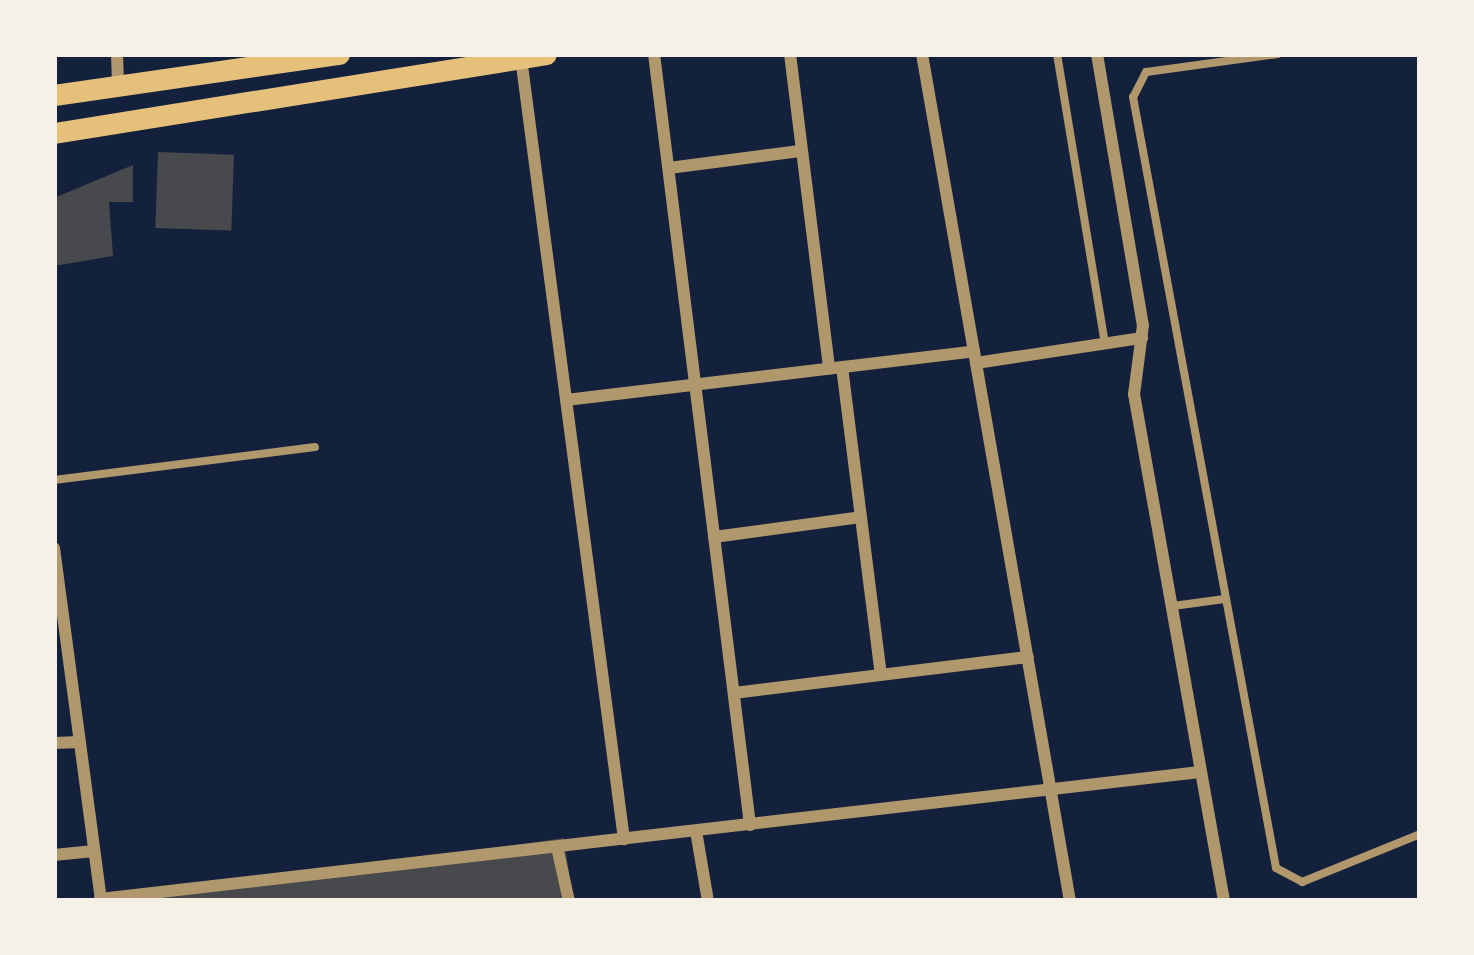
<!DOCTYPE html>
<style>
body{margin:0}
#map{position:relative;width:1474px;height:955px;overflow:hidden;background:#14213d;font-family:"Open Sans",sans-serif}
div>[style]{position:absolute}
.building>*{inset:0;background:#48494c;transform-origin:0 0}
.service>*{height:8px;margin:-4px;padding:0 4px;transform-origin:4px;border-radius:4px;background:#b1986c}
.minor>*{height:12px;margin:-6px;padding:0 6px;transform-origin:6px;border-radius:6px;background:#b1986c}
.primary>*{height:21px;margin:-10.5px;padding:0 10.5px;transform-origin:10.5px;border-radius:10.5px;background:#e5c07b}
span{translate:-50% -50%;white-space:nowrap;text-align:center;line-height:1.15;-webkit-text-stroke:9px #f6f1e7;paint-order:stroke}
.frame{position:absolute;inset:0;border:57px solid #f6f1e7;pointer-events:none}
</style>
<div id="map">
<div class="building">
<div style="left:158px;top:152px;width:76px;height:76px;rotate:2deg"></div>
<div style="clip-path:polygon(133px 165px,133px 202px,109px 202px,113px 256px,54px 266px,54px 198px)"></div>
<div style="clip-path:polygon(564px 838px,573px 901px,139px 901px,139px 898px)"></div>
</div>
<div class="service">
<div style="left:1057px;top:54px;width:293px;rotate:80.6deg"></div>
<div style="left:1278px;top:54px;width:133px;rotate:172.2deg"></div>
<div style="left:1146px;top:72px;width:28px;rotate:117deg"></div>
<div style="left:1133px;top:97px;width:784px;rotate:79.49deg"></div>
<div style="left:1276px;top:868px;width:30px;rotate:28deg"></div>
<div style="left:1302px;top:882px;width:127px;rotate:-22.1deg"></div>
<div style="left:54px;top:480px;width:263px;rotate:-7.2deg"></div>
<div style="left:1173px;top:606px;width:52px;rotate:-7.7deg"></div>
</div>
<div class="minor">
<div style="left:117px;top:54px;width:32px;rotate:88deg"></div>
<div style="left:654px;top:54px;width:777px;rotate:82.9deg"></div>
<div style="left:790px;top:54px;width:317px;rotate:82.9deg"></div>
<div style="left:922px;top:54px;width:860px;rotate:80.09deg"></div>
<div style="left:1097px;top:54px;width:275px;rotate:80.4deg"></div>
<div style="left:1143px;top:325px;width:70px;rotate:97.4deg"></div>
<div style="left:1134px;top:394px;width:515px;rotate:79.93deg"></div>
<div style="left:521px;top:58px;width:788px;rotate:82.49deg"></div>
<div style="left:669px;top:168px;width:132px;rotate:-7.4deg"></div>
<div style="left:976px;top:363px;width:168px;rotate:-8.6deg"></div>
<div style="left:842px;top:367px;width:310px;rotate:82.8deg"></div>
<div style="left:566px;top:400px;width:411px;rotate:-6.8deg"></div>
<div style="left:714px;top:537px;width:148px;rotate:-7.7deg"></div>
<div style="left:54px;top:548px;width:356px;rotate:82.4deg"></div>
<div style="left:734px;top:693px;width:296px;rotate:-7deg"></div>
<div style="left:54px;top:743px;width:26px;rotate:-2deg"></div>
<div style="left:696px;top:831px;width:71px;rotate:80.3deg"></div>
<div style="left:557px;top:847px;width:55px;rotate:77.5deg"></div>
<div style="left:54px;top:855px;width:40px;rotate:-5.7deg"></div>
<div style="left:100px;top:899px;width:1107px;rotate:-6.59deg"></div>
</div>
<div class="primary">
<div style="left:54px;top:95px;width:288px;rotate:-8.2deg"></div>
<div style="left:54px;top:133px;width:498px;rotate:-9.1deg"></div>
</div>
<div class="frame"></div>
</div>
